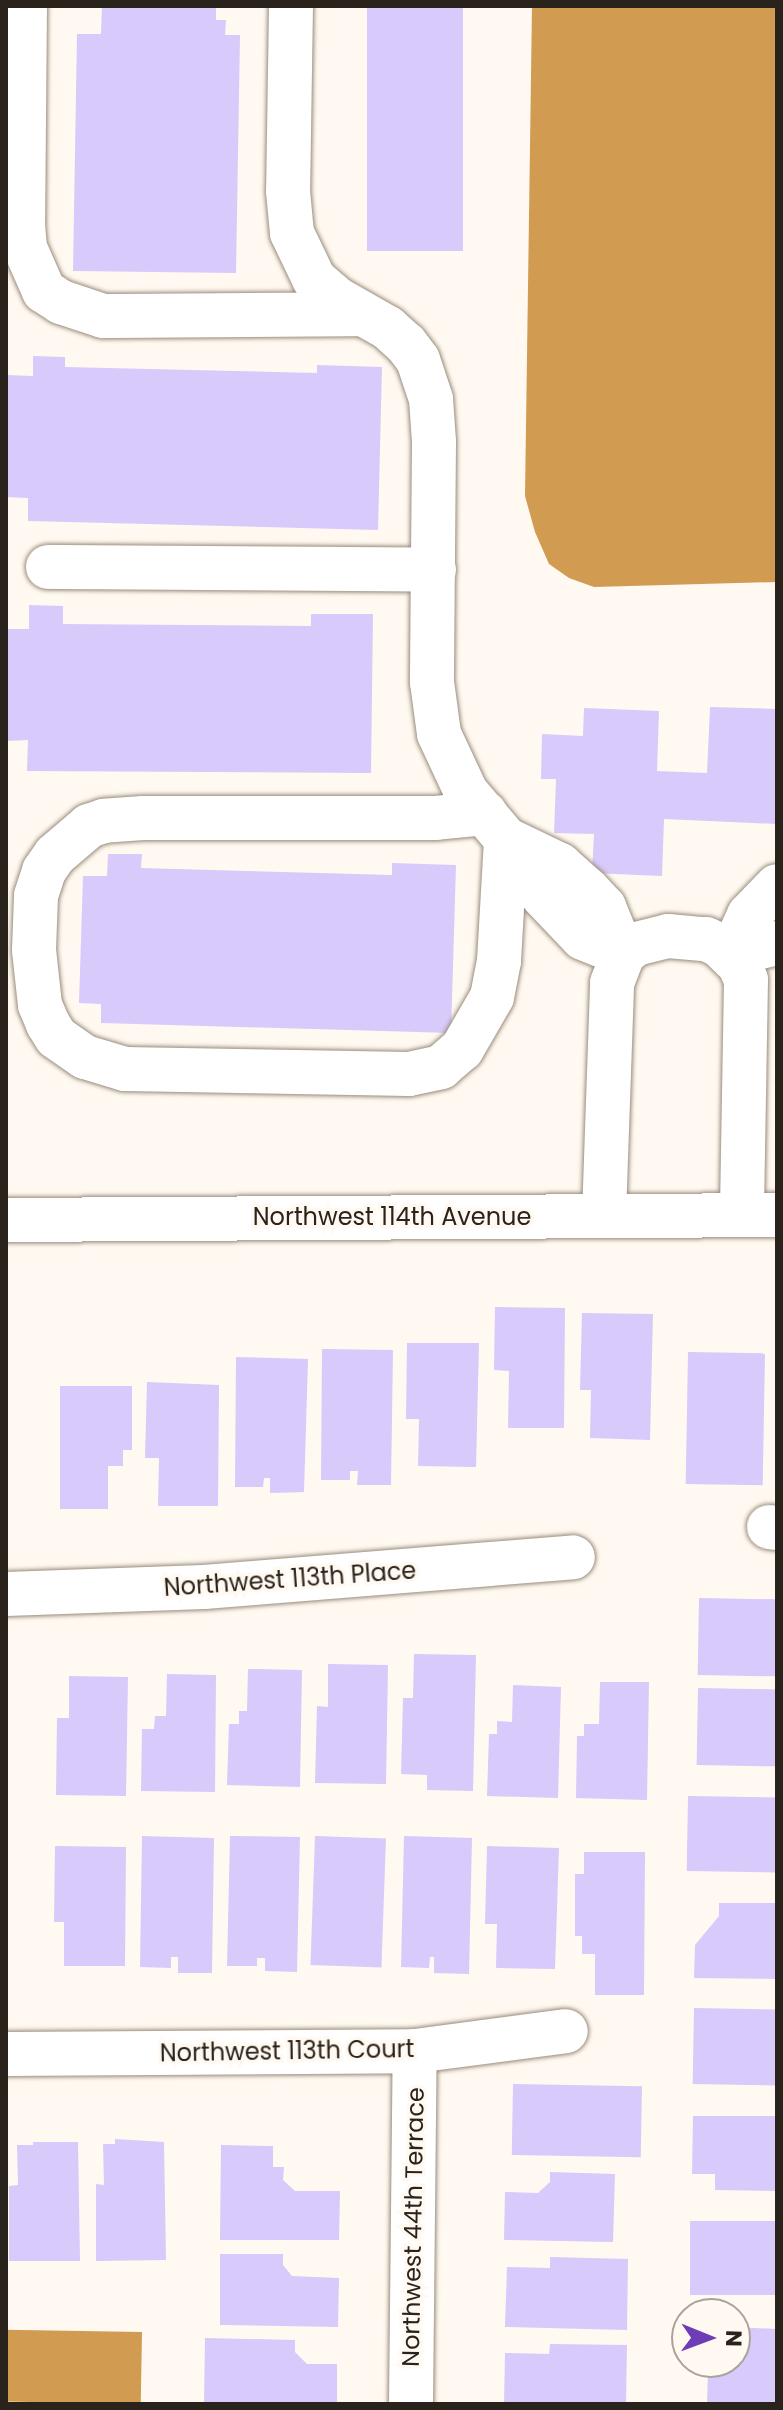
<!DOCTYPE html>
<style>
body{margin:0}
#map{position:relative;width:783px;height:2410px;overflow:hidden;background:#fff9f1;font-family:Poppins,sans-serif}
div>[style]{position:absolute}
.water>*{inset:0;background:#d19c51;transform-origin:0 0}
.building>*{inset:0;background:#d8cafa;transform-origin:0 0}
.roads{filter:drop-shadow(0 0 2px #9a8c7b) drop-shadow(0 0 2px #9a8c7b)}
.minor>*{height:44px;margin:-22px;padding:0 22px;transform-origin:22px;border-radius:22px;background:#fff}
.tertiary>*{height:44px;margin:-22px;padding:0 22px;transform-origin:22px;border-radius:22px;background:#fff}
span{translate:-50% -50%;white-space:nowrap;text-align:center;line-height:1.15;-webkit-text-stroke:7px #fff9f1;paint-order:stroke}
.street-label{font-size:24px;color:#29231c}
.frame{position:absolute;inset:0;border:8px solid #29231c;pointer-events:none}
.north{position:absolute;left:671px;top:2298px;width:80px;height:80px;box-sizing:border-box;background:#fff9f1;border:2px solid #a9a39c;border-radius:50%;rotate:91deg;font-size:22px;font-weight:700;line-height:32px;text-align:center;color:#29231c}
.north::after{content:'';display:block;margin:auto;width:28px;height:36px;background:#6e3cb4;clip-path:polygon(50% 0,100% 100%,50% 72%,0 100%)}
</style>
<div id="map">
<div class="water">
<div style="clip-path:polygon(532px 6px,777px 6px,777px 582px,594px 587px,569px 578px,549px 564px,535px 532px,525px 496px)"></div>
<div style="left:142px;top:2332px;width:72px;height:136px;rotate:91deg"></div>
</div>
<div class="building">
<div style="clip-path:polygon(102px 6px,216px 6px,216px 20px,226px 20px,225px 35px,240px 35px,236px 273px,73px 271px,77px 34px,101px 34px)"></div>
<div style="left:367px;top:6px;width:96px;height:245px"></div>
<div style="clip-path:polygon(33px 356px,65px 357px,65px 367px,317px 373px,317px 365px,382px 367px,378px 530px,28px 521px,28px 498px,6px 497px,6px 375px,33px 376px)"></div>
<div style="clip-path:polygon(29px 605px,63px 606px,63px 624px,311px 626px,311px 614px,373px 614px,371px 773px,27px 771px,28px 740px,6px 741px,6px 629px,29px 629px)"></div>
<div style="clip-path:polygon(710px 707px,777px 709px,777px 824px,664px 819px,662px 876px,592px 873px,594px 834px,554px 833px,556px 779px,541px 779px,542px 734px,583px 736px,584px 708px,659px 711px,657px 771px,707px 773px)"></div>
<div style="clip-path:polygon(108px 854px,142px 854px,141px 868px,392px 875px,392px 863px,456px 865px,451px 1033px,101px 1023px,101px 1004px,79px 1003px,83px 876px,107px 876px)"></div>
<div style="clip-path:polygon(495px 1307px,565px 1308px,564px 1428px,508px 1428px,509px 1371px,494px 1370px)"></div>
<div style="clip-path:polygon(582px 1313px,653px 1314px,650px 1440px,590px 1438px,591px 1390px,580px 1390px)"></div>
<div style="clip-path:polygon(407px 1343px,479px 1343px,476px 1467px,418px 1466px,419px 1419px,406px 1419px)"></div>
<div style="clip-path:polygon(322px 1349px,393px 1350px,391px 1485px,357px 1485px,358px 1471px,350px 1471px,350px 1480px,321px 1480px)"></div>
<div style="left:688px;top:1352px;width:77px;height:132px;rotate:1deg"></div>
<div style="clip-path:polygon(236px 1357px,308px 1359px,304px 1492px,270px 1493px,270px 1478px,264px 1478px,263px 1487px,235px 1487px)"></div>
<div style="clip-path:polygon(147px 1382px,219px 1385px,218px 1506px,158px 1506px,159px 1458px,145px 1458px)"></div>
<div style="clip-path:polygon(60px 1386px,132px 1386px,132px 1450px,123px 1450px,123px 1466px,108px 1466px,108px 1509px,60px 1509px)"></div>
<div style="left:699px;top:1598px;width:78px;height:77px;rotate:1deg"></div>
<div style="clip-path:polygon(414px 1654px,476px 1655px,473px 1791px,427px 1790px,427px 1775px,401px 1774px,403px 1698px,413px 1698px)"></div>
<div style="clip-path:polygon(328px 1664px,388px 1665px,386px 1784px,315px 1783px,317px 1706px,328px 1707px)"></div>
<div style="clip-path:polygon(248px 1669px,302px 1670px,300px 1787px,227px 1785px,229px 1724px,239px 1724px,239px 1711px,247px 1711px)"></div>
<div style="clip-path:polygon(167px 1674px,216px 1675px,215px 1792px,141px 1791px,142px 1729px,154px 1729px,155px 1716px,166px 1716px)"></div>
<div style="clip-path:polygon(69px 1676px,128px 1677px,126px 1796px,56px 1795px,57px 1718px,69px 1718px)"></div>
<div style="clip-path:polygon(600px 1682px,649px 1682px,647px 1800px,576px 1798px,577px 1736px,584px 1736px,584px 1724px,599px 1724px)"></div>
<div style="clip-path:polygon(513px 1685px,561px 1687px,558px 1798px,487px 1796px,489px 1734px,497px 1734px,497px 1721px,512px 1722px)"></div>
<div style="left:698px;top:1688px;width:79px;height:77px;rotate:1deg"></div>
<div style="left:688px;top:1796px;width:89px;height:75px;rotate:1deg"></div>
<div style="clip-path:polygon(142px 1836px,214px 1838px,212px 1973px,178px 1973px,178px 1957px,171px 1957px,171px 1968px,140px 1967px)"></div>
<div style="clip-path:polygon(230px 1836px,300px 1837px,297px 1972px,265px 1971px,265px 1958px,257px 1958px,257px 1966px,227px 1966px)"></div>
<div style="left:315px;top:1836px;width:71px;height:129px;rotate:2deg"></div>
<div style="clip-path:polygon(404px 1836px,472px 1838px,469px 1974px,434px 1973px,434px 1957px,430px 1957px,429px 1968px,401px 1967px)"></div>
<div style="clip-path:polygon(55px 1846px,126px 1847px,125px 1966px,64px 1966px,64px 1922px,54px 1922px)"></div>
<div style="clip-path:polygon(487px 1846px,559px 1848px,555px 1969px,496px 1968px,497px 1924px,485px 1924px)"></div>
<div style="clip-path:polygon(584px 1852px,645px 1852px,644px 1995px,595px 1995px,595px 1954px,582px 1954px,582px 1936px,575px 1936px,575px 1874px,584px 1874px)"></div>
<div style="clip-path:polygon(719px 1903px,777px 1903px,777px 1979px,694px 1978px,695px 1945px,719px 1916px)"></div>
<div style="left:694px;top:2008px;width:83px;height:76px;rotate:1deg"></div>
<div style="left:513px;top:2084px;width:129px;height:71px;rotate:1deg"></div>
<div style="clip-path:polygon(693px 2116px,777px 2116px,777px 2191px,715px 2190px,715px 2174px,692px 2174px)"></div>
<div style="clip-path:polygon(115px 2139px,164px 2142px,166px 2260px,96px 2261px,96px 2184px,104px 2185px,103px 2144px,115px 2144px)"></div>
<div style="clip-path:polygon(33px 2142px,78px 2142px,80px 2261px,9px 2261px,9px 2186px,18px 2185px,17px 2145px,33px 2145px)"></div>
<div style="clip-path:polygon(221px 2145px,273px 2146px,273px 2167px,284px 2167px,283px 2180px,295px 2191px,340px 2191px,339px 2240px,220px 2240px)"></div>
<div style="clip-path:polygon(550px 2172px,615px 2174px,613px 2242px,504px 2240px,505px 2192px,538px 2193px,550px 2182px)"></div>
<div style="left:690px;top:2221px;width:87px;height:74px"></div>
<div style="clip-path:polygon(220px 2254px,283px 2254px,283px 2265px,292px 2276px,339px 2278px,338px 2327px,220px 2325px)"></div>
<div style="clip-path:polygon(550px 2257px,628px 2259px,627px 2330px,505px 2327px,507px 2267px,550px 2268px)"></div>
<div style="clip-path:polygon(735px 2327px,777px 2329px,777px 2404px,707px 2404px,708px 2370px,689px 2370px,689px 2362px,735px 2362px)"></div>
<div style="clip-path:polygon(205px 2338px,295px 2340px,295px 2352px,307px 2364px,337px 2364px,337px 2404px,204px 2404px)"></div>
<div style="clip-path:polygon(550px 2344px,627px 2345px,626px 2404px,504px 2404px,505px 2353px,549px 2354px)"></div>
</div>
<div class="roads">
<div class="minor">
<div style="left:25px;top:6px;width:219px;rotate:90.5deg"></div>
<div style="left:23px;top:225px;width:23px;rotate:85deg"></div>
<div style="left:25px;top:248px;width:47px;rotate:66.2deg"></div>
<div style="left:44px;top:291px;width:20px;rotate:33deg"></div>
<div style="left:61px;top:302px;width:44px;rotate:18.4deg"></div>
<div style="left:103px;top:316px;width:259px;rotate:-0.4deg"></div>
<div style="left:291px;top:6px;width:185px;rotate:90.9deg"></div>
<div style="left:288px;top:191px;width:42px;rotate:84.6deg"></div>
<div style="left:292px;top:233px;width:51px;rotate:64.4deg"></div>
<div style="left:314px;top:279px;width:30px;rotate:41deg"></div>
<div style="left:337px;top:299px;width:59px;rotate:29.6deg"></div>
<div style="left:388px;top:328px;width:24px;rotate:42deg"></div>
<div style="left:406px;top:344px;width:20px;rotate:53deg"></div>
<div style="left:418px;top:360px;width:41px;rotate:71.6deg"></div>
<div style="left:431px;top:399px;width:43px;rotate:86deg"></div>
<div style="left:434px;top:442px;width:240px;rotate:90.5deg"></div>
<div style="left:432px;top:682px;width:52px;rotate:82.3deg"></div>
<div style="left:439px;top:734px;width:64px;rotate:65deg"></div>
<div style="left:466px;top:792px;width:62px;rotate:49.6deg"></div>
<div style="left:506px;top:839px;width:68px;rotate:57deg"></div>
<div style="left:543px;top:896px;width:58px;rotate:46.4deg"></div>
<div style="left:583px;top:938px;width:43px;rotate:21.8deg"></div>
<div style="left:48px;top:567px;width:386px;rotate:0.4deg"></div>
<div style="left:485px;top:813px;width:49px;rotate:174.2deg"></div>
<div style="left:436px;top:818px;width:293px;rotate:180deg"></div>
<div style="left:143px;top:818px;width:39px;rotate:176deg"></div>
<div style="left:104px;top:821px;width:16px;rotate:162deg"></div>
<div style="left:89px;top:826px;width:45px;rotate:139.5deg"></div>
<div style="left:55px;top:855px;width:19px;rotate:125deg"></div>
<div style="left:44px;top:871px;width:26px;rotate:108deg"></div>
<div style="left:36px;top:896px;width:54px;rotate:92.1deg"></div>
<div style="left:34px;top:950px;width:55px;rotate:83.8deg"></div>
<div style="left:40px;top:1005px;width:21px;rotate:67deg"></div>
<div style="left:48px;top:1024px;width:15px;rotate:58deg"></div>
<div style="left:56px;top:1037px;width:35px;rotate:35deg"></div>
<div style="left:85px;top:1057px;width:42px;rotate:16.7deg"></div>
<div style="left:125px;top:1069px;width:284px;rotate:1deg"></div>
<div style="left:409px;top:1074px;width:33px;rotate:-12deg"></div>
<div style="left:441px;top:1067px;width:28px;rotate:-41deg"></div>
<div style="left:462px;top:1049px;width:60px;rotate:-60deg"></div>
<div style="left:492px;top:997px;width:37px;rotate:-79deg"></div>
<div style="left:499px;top:961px;width:122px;rotate:-86.7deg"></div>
<div style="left:506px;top:839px;width:60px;rotate:25.7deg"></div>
<div style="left:560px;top:865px;width:36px;rotate:42deg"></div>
<div style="left:587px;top:889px;width:25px;rotate:47deg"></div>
<div style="left:604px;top:907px;width:51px;rotate:68deg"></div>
<div style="left:731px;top:954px;width:43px;rotate:-65.2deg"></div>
<div style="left:749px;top:915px;width:40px;rotate:-46deg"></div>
<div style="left:731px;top:954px;width:47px;rotate:-13.4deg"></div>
<div style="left:604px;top:1216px;width:233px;rotate:-88deg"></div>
<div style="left:612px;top:983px;width:31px;rotate:-69deg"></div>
<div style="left:623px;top:954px;width:16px;rotate:-38deg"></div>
<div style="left:636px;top:944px;width:33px;rotate:-14deg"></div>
<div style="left:668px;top:936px;width:38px;rotate:5deg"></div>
<div style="left:706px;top:939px;width:14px;rotate:25deg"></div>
<div style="left:719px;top:945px;width:28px;rotate:44deg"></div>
<div style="left:739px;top:964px;width:17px;rotate:66deg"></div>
<div style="left:746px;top:980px;width:235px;rotate:91deg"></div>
<div style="left:769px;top:1527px;width:8px;rotate:7deg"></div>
<div style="left:6px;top:1594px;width:198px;rotate:-2deg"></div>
<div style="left:204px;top:1587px;width:370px;rotate:-4.6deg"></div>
<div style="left:6px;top:2054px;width:409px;rotate:-0.4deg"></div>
<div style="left:415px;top:2051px;width:152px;rotate:-7.5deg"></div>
<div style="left:411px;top:2404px;width:353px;rotate:-89.4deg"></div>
</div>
<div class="tertiary">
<div style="left:6px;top:1220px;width:771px;rotate:-0.37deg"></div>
</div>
</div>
<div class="street-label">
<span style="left:392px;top:1217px">Northwest 114th Avenue</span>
<span style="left:290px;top:1579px;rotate:-4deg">Northwest 113th Place</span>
<span style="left:287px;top:2051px;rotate:-1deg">Northwest 113th Court</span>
<span style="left:413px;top:2227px;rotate:-89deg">Northwest 44th Terrace</span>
</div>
<div class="frame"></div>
<div class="north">N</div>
</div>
